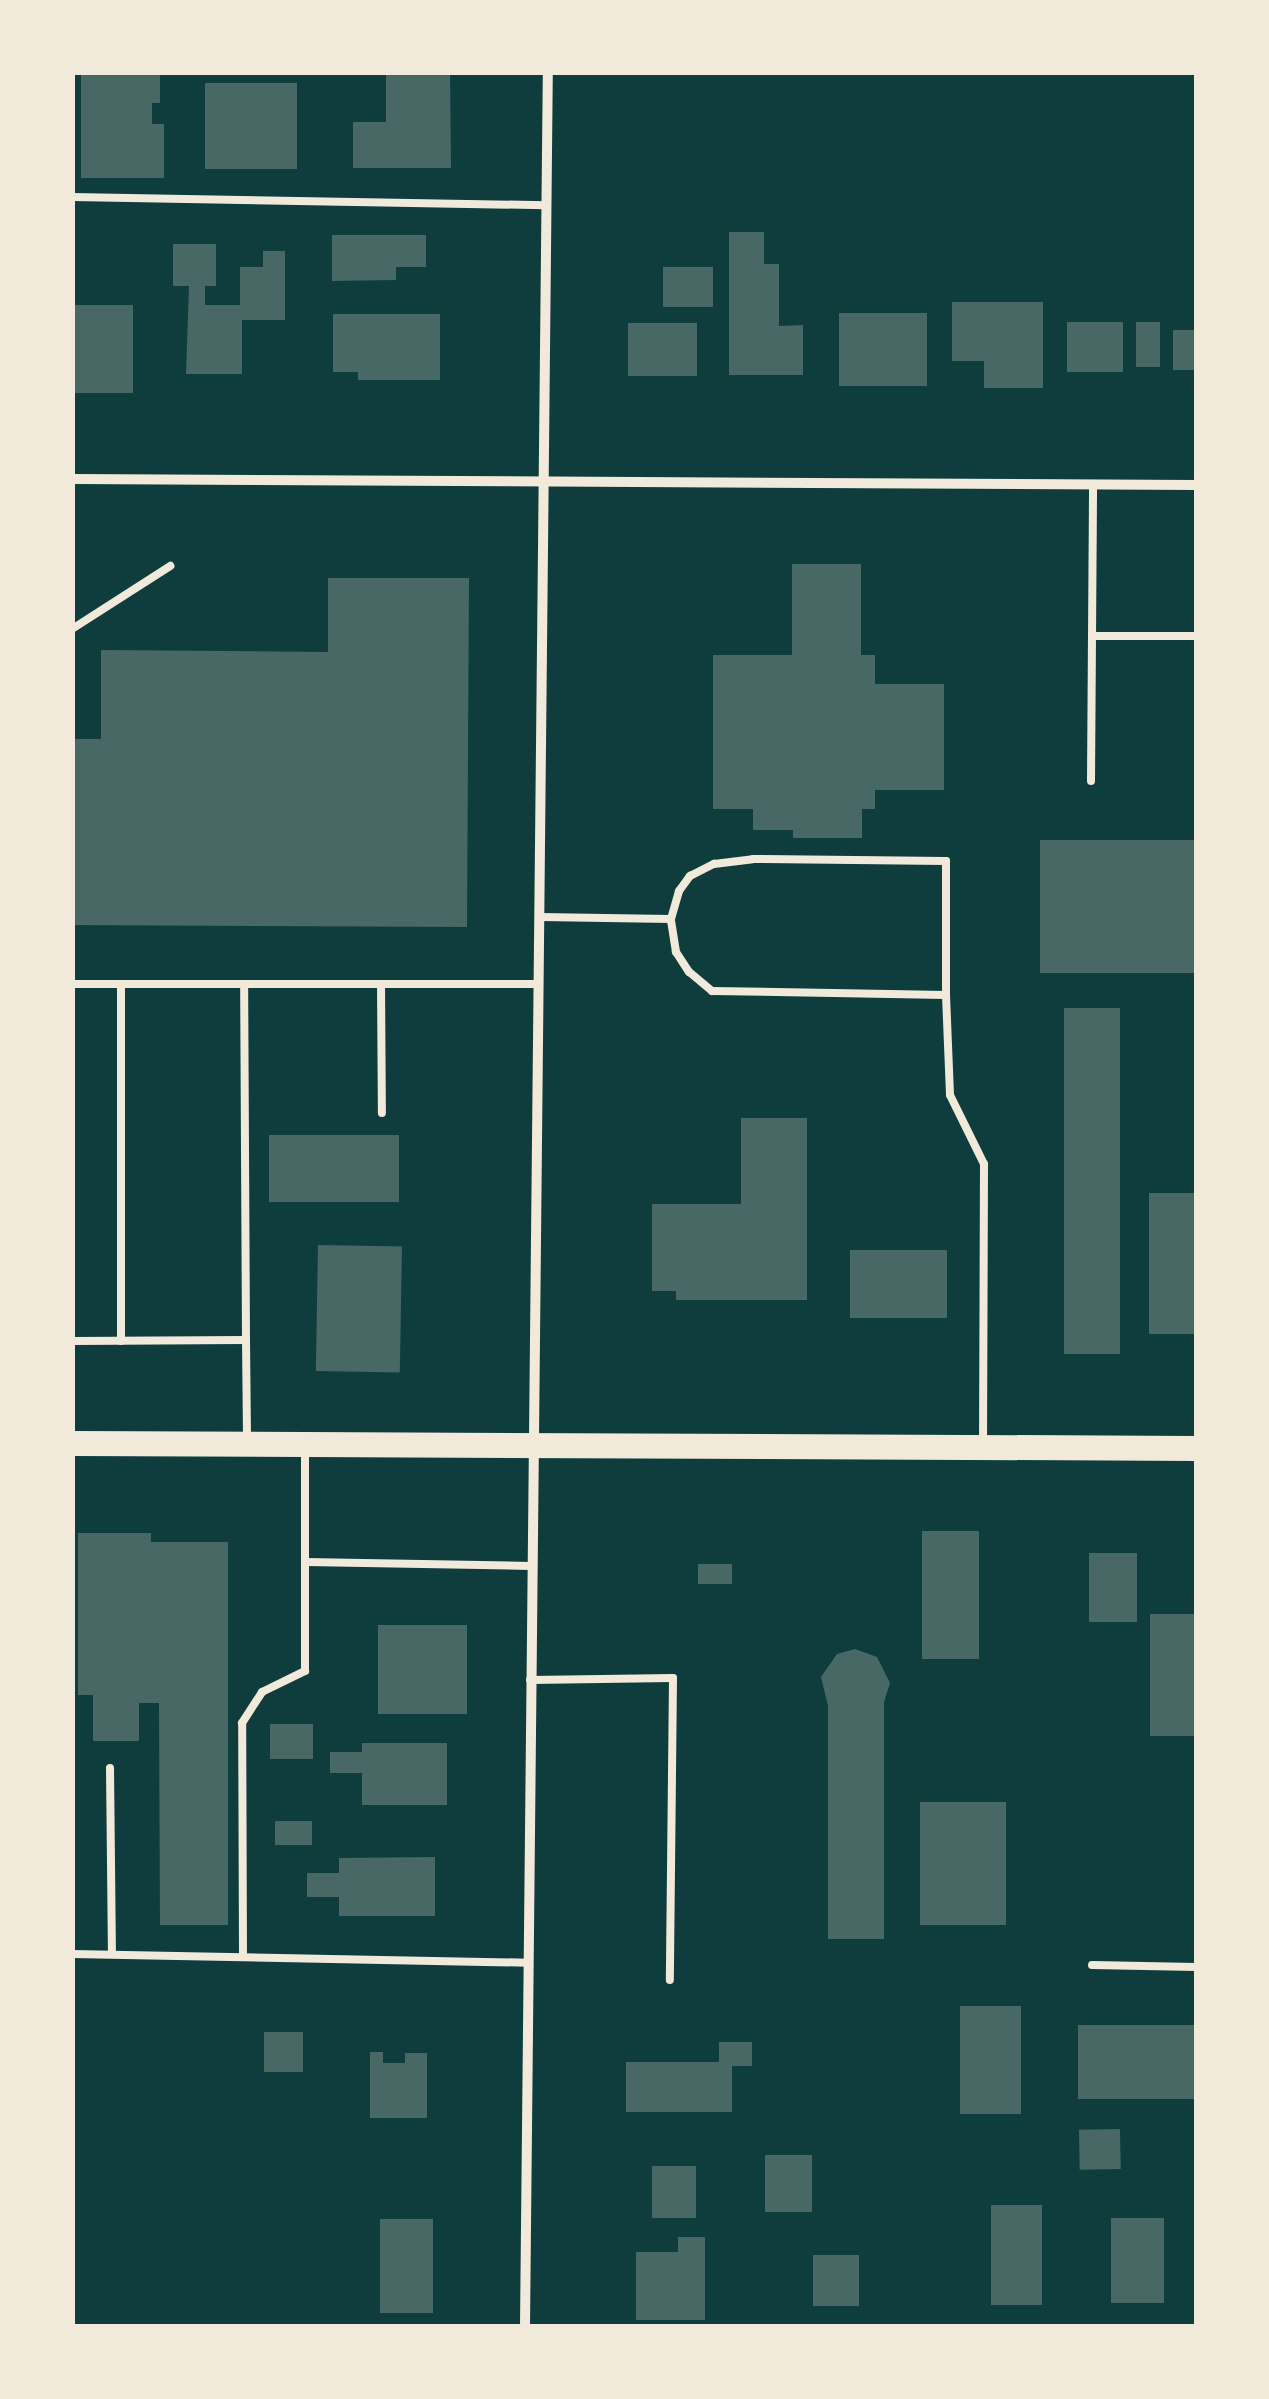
<!DOCTYPE html>
<style>
body{margin:0}
#map{position:relative;width:1269px;height:2399px;overflow:hidden;background:#0f3d3e;font-family:"IBM Plex Sans",sans-serif}
div>[style]{position:absolute}
.building>*{inset:0;background:#486865;transform-origin:0 0}
.service>*{height:8px;margin:-4px;padding:0 4px;transform-origin:4px;border-radius:4px;background:#f1e9da}
.minor>*{height:10px;margin:-5px;padding:0 5px;transform-origin:5px;border-radius:5px;background:#f1e9da}
.primary>*{height:25px;margin:-12.5px;padding:0 12.5px;transform-origin:12.5px;border-radius:12.5px;background:#f1e9da}
span{translate:-50% -50%;white-space:nowrap;text-align:center;line-height:1.15;-webkit-text-stroke:9px #f1e9da;paint-order:stroke}
.frame{position:absolute;inset:0;border:75px solid #f1e9da;pointer-events:none}
</style>
<div id="map">
<div class="building">
<div style="clip-path:polygon(81px 72px,160px 72px,160px 103px,152px 103px,152px 124px,164px 124px,164px 178px,81px 178px)"></div>
<div style="clip-path:polygon(386px 72px,450px 72px,451px 168px,353px 168px,353px 122px,386px 122px)"></div>
<div style="left:205px;top:83px;width:92px;height:86px"></div>
<div style="clip-path:polygon(729px 232px,764px 232px,764px 264px,779px 264px,779px 326px,803px 325px,803px 375px,729px 375px)"></div>
<div style="clip-path:polygon(332px 235px,426px 235px,426px 267px,396px 267px,396px 280px,332px 281px)"></div>
<div style="clip-path:polygon(173px 244px,216px 244px,216px 286px,205px 286px,205px 305px,240px 305px,240px 267px,263px 267px,263px 251px,285px 251px,285px 320px,242px 320px,242px 374px,186px 374px,189px 286px,173px 286px)"></div>
<div style="left:663px;top:267px;width:50px;height:40px"></div>
<div style="clip-path:polygon(952px 302px,1043px 302px,1043px 388px,984px 388px,984px 361px,952px 361px)"></div>
<div style="left:75px;top:305px;width:58px;height:88px"></div>
<div style="left:839px;top:313px;width:88px;height:73px"></div>
<div style="clip-path:polygon(333px 314px,440px 314px,440px 380px,358px 380px,358px 372px,333px 372px)"></div>
<div style="left:1067px;top:322px;width:56px;height:50px"></div>
<div style="left:1136px;top:322px;width:24px;height:45px"></div>
<div style="left:628px;top:323px;width:69px;height:53px"></div>
<div style="left:1173px;top:330px;width:23px;height:40px"></div>
<div style="clip-path:polygon(792px 564px,861px 564px,861px 655px,875px 655px,875px 684px,944px 684px,944px 790px,875px 790px,875px 809px,862px 809px,862px 838px,793px 838px,793px 830px,753px 830px,753px 809px,713px 809px,713px 655px,792px 655px)"></div>
<div style="clip-path:polygon(328px 578px,469px 578px,467px 927px,72px 925px,72px 739px,101px 739px,101px 650px,328px 652px)"></div>
<div style="left:1196px;top:840px;width:133px;height:156px;rotate:90deg"></div>
<div style="left:1064px;top:1008px;width:56px;height:346px"></div>
<div style="clip-path:polygon(741px 1118px,807px 1118px,807px 1300px,676px 1300px,676px 1291px,652px 1291px,652px 1204px,741px 1204px)"></div>
<div style="left:269px;top:1135px;width:130px;height:67px"></div>
<div style="left:1149px;top:1193px;width:47px;height:141px"></div>
<div style="left:318px;top:1245px;width:84px;height:126px;rotate:1deg"></div>
<div style="left:850px;top:1250px;width:97px;height:68px"></div>
<div style="left:922px;top:1531px;width:57px;height:128px"></div>
<div style="clip-path:polygon(78px 1533px,151px 1533px,151px 1542px,228px 1542px,228px 1925px,160px 1925px,159px 1703px,139px 1703px,139px 1741px,93px 1741px,93px 1695px,78px 1695px)"></div>
<div style="left:1089px;top:1553px;width:48px;height:69px"></div>
<div style="left:698px;top:1564px;width:34px;height:20px"></div>
<div style="left:1150px;top:1614px;width:46px;height:122px"></div>
<div style="left:378px;top:1625px;width:89px;height:89px"></div>
<div style="clip-path:polygon(855px 1649px,877px 1657px,890px 1683px,884px 1702px,884px 1939px,828px 1939px,828px 1706px,821px 1677px,837px 1654px)"></div>
<div style="left:313px;top:1724px;width:35px;height:43px;rotate:90deg"></div>
<div style="clip-path:polygon(362px 1743px,447px 1743px,447px 1805px,362px 1805px,362px 1773px,330px 1773px,330px 1752px,362px 1752px)"></div>
<div style="left:920px;top:1802px;width:86px;height:123px"></div>
<div style="left:275px;top:1821px;width:37px;height:24px"></div>
<div style="clip-path:polygon(435px 1857px,435px 1916px,339px 1916px,339px 1897px,307px 1897px,307px 1873px,339px 1873px,339px 1858px)"></div>
<div style="left:960px;top:2006px;width:61px;height:108px"></div>
<div style="left:1078px;top:2025px;width:118px;height:74px"></div>
<div style="left:264px;top:2032px;width:39px;height:40px"></div>
<div style="clip-path:polygon(719px 2042px,752px 2042px,752px 2066px,732px 2066px,732px 2112px,626px 2112px,626px 2062px,719px 2062px)"></div>
<div style="clip-path:polygon(370px 2052px,383px 2052px,383px 2063px,405px 2063px,405px 2053px,427px 2053px,427px 2118px,370px 2118px)"></div>
<div style="left:1120px;top:2129px;width:40px;height:41px;rotate:89deg"></div>
<div style="left:765px;top:2155px;width:47px;height:57px"></div>
<div style="left:652px;top:2166px;width:44px;height:52px"></div>
<div style="left:991px;top:2205px;width:51px;height:100px"></div>
<div style="left:1111px;top:2218px;width:53px;height:85px"></div>
<div style="left:380px;top:2219px;width:53px;height:94px"></div>
<div style="clip-path:polygon(678px 2237px,705px 2237px,705px 2320px,636px 2320px,636px 2252px,678px 2252px)"></div>
<div style="left:813px;top:2255px;width:46px;height:51px"></div>
</div>
<div class="service">
<div style="left:72px;top:197px;width:475px;rotate:1deg"></div>
<div style="left:72px;top:629px;width:117px;rotate:-32.7deg"></div>
<div style="left:1092px;top:636px;width:104px"></div>
<div style="left:1091px;top:781px;width:297px;rotate:-89.6deg"></div>
<div style="left:753px;top:859px;width:193px;rotate:0.6deg"></div>
<div style="left:946px;top:861px;width:134px;rotate:90deg"></div>
<div style="left:946px;top:995px;width:234px;rotate:-179deg"></div>
<div style="left:712px;top:991px;width:30px;rotate:-140deg"></div>
<div style="left:689px;top:972px;width:24px;rotate:-123deg"></div>
<div style="left:676px;top:952px;width:33px;rotate:-99deg"></div>
<div style="left:671px;top:919px;width:29px;rotate:-74deg"></div>
<div style="left:679px;top:891px;width:19px;rotate:-54deg"></div>
<div style="left:690px;top:876px;width:27px;rotate:-27deg"></div>
<div style="left:714px;top:864px;width:39px;rotate:-7deg"></div>
<div style="left:540px;top:917px;width:131px;rotate:0.9deg"></div>
<div style="left:72px;top:984px;width:467px"></div>
<div style="left:121px;top:984px;width:357px;rotate:90deg"></div>
<div style="left:381px;top:984px;width:129px;rotate:89.6deg"></div>
<div style="left:946px;top:995px;width:100px;rotate:87.7deg"></div>
<div style="left:950px;top:1095px;width:77px;rotate:63.8deg"></div>
<div style="left:984px;top:1164px;width:278px;rotate:90.2deg"></div>
<div style="left:246px;top:1340px;width:101px;rotate:89.4deg"></div>
<div style="left:72px;top:1341px;width:174px;rotate:-0.3deg"></div>
<div style="left:246px;top:1340px;width:356px;rotate:-90.3deg"></div>
<div style="left:305px;top:1562px;width:226px;rotate:1deg"></div>
<div style="left:530px;top:1680px;width:143px;rotate:-0.8deg"></div>
<div style="left:673px;top:1678px;width:302px;rotate:90.6deg"></div>
<div style="left:110px;top:1768px;width:186px;rotate:89.4deg"></div>
<div style="left:72px;top:1954px;width:456px;rotate:1.1deg"></div>
<div style="left:243px;top:1957px;width:234px;rotate:-90.2deg"></div>
<div style="left:242px;top:1723px;width:37px;rotate:-57deg"></div>
<div style="left:262px;top:1692px;width:48px;rotate:-26deg"></div>
<div style="left:305px;top:1671px;width:223px;rotate:-90deg"></div>
<div style="left:1092px;top:1965px;width:104px;rotate:1.1deg"></div>
</div>
<div class="minor">
<div style="left:72px;top:479px;width:1124px;rotate:0.31deg"></div>
<div style="left:525px;top:2326px;width:2254px;rotate:-89.42deg"></div>
</div>
<div class="primary">
<div style="left:72px;top:1443px;width:1124px;rotate:0.25deg"></div>
</div>
<div class="frame"></div>
</div>
